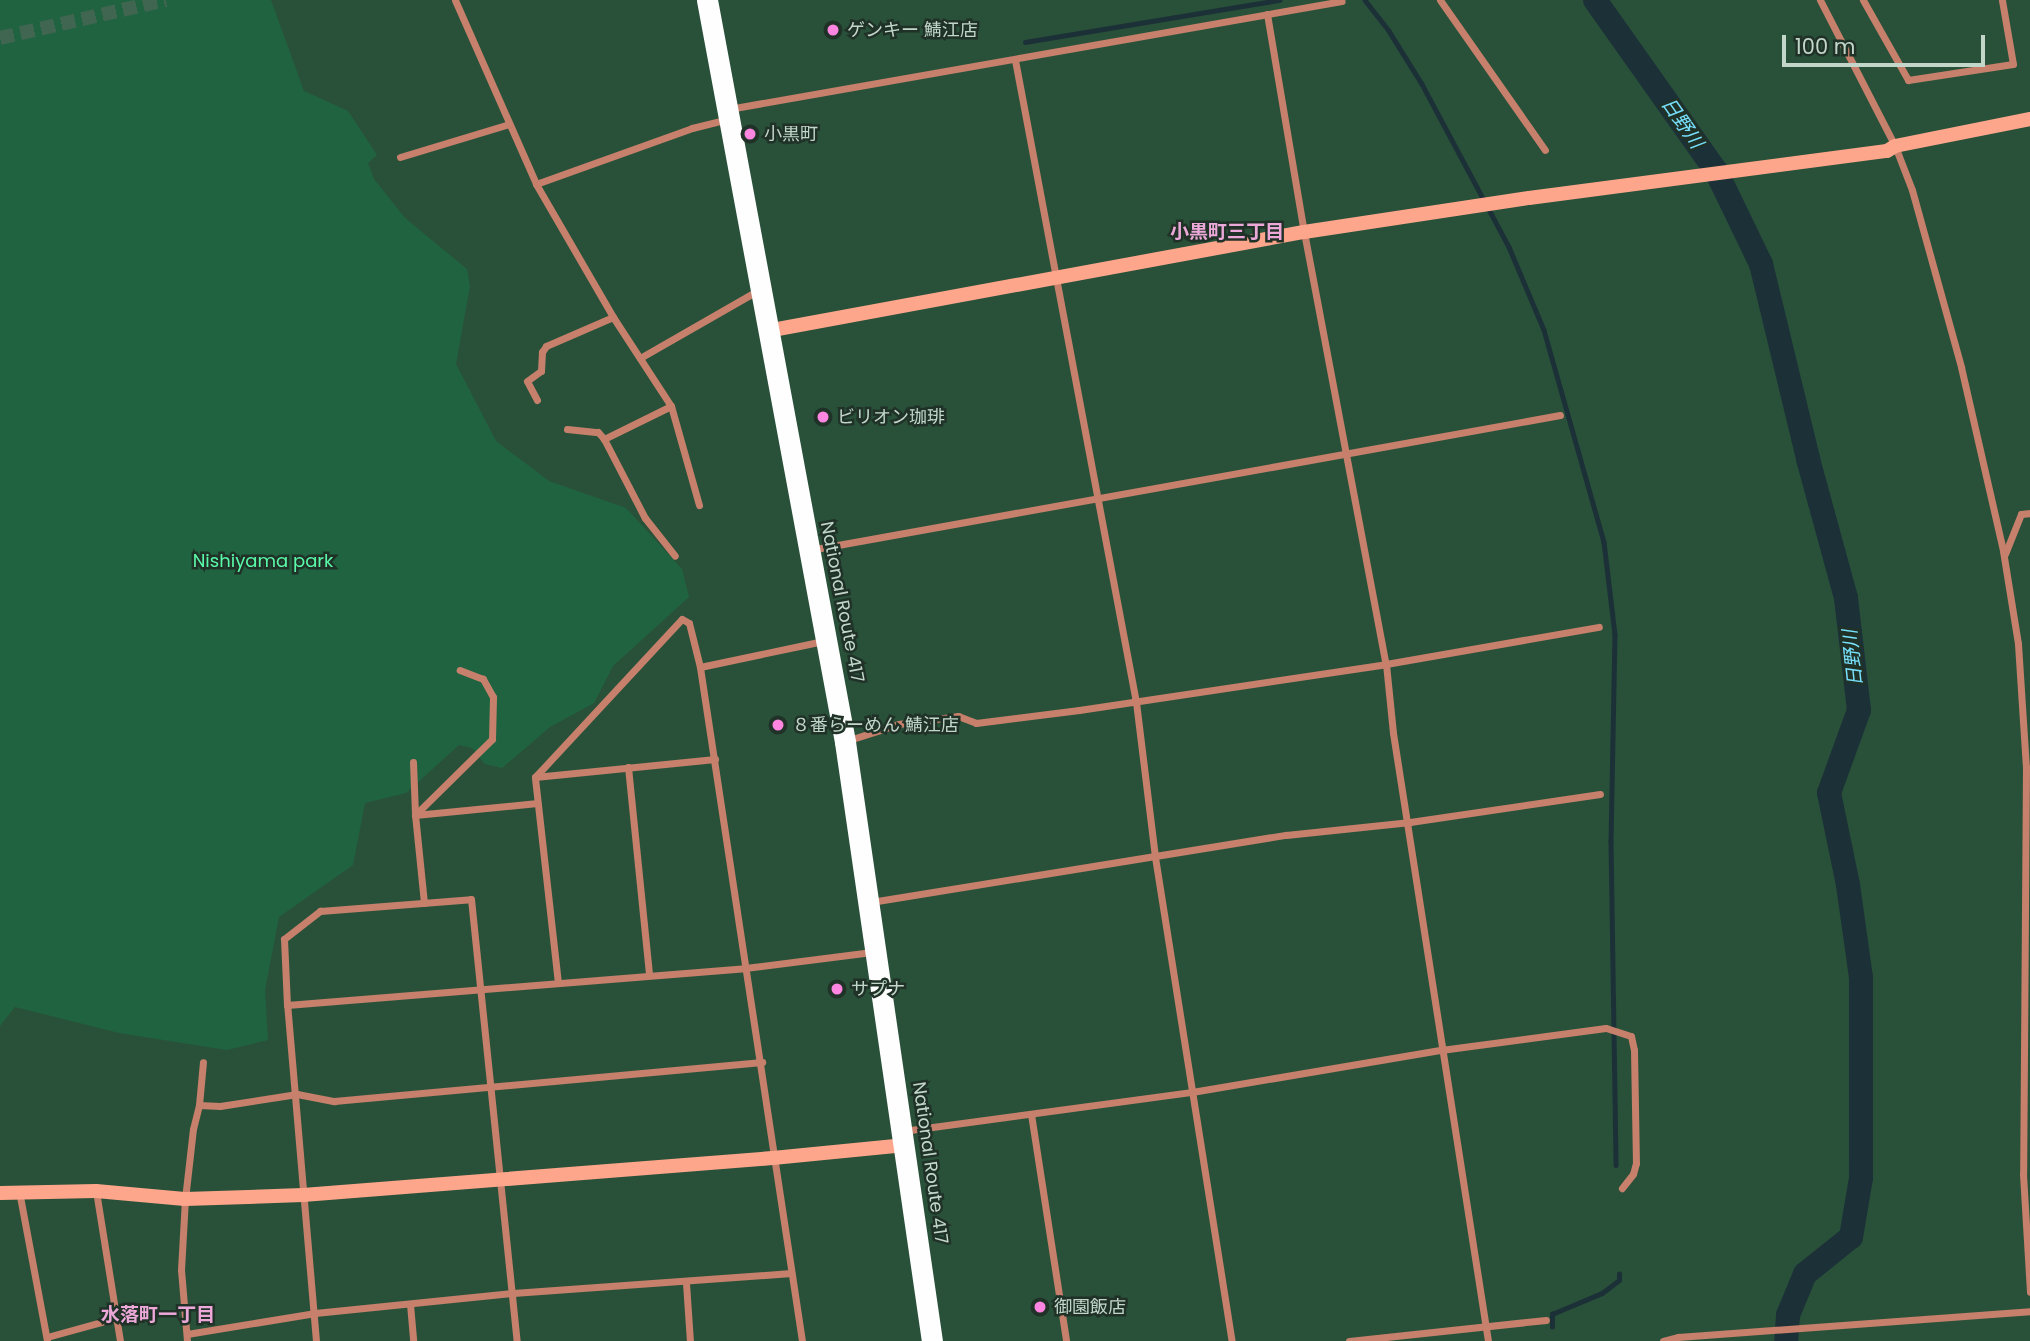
<!DOCTYPE html>
<meta charset="utf-8">
<style>
body{margin:0}
#map{position:relative;width:2030px;height:1341px;overflow:hidden;background:#29513a;font-family:Poppins,"Noto Sans JP",sans-serif}
div>[style]{position:absolute}
.green>*{inset:0;background:#206341}
.stream>*{height:4.5px;margin:-2.25px;padding:0 2.25px;transform-origin:2.25px;border-radius:2.25px;background:#1c3137}
.river>*{height:24px;margin:-12px;padding:0 12px;transform-origin:12px;border-radius:12px;background:#1c3137}
.secondary-tunnel>*{height:14px;margin-top:-7px;transform-origin:0;background:repeating-linear-gradient(90deg,#406550 0 14px,transparent 0 21px)}
.street>*{height:7px;margin:-3.5px;padding:0 3.5px;transform-origin:3.5px;border-radius:3.5px;background:#c6806b}
.secondary>*{height:14px;margin:-7px;padding:0 7px;transform-origin:7px;border-radius:7px;background:#fea68b}
.highway>*{height:21px;margin:-10.5px;padding:0 10.5px;transform-origin:10.5px;border-radius:10.5px;background:#fefefe}
.dots>*{width:19px;height:19px;translate:-50% -50%;box-sizing:border-box;border:4px solid #203227;border-radius:50%}
span{translate:-50% -50%;white-space:nowrap;text-align:center;line-height:1.15;-webkit-text-stroke:5px #203227;paint-order:stroke}
.poi-label{font-size:18px;color:#c2d7ca}
.left{translate:0 -50%;text-align:left}
.park-label{font-size:18px;color:#59f9a9}
.street-label{font-size:18px;color:#c2d7ca}
.water-label{font-size:19px;color:#77e1fe;font-style:italic}
.neighbourhood-label{font-size:19px;color:#eba8d8;font-weight:700}
.scale{position:absolute;left:1782px;top:35px;width:203px;height:32px;box-sizing:border-box;border:4px solid #c2d7ca;border-top:0;padding-left:9px;font-size:21px;line-height:24px;white-space:nowrap;color:#c2d7ca;-webkit-text-stroke:5px #203227;paint-order:stroke}
</style>
<div id="map">
<div class="green">
<div style="clip-path:polygon(0 0,271px 0,304px 91px,348px 111px,377px 155px,368px 163px,374px 179px,405px 218px,467px 269px,470px 286px,456px 364px,496px 441px,549px 481px,626px 508px,682px 569px,689px 597px,613px 666px,594px 703px,550px 727px,502px 768px,485px 764px,472px 748px,459px 745px,406px 793px,365px 803px,353px 865px,279px 917px,265px 990px,268px 1040px,227px 1050px,119px 1033px,15px 1007px,0 1026px)"></div>
</div>
<div class="stream">
<div style="left:1365px;top:0;width:39px;rotate:52deg"></div>
<div style="left:1389px;top:31px;width:62px;rotate:58.1deg"></div>
<div style="left:1422px;top:84px;width:185px;rotate:61.9deg"></div>
<div style="left:1509px;top:247px;width:90px;rotate:67.1deg"></div>
<div style="left:1544px;top:330px;width:220px;rotate:74.2deg"></div>
<div style="left:1604px;top:542px;width:93px;rotate:83.2deg"></div>
<div style="left:1615px;top:634px;width:207px;rotate:91.1deg"></div>
<div style="left:1611px;top:841px;width:324px;rotate:89.1deg"></div>
<div style="left:1025px;top:42px;width:258px;rotate:-9.4deg"></div>
<div style="left:1552px;top:1327px;width:13px;rotate:-90deg"></div>
<div style="left:1552px;top:1314px;width:54px;rotate:-22.8deg"></div>
<div style="left:1602px;top:1293px;width:21px;rotate:-37deg"></div>
<div style="left:1619px;top:1280px;width:6px;rotate:-90deg"></div>
</div>
<div class="river">
<div style="left:1595px;top:0;width:209px;rotate:54.7deg"></div>
<div style="left:1716px;top:171px;width:103px;rotate:64.2deg"></div>
<div style="left:1761px;top:264px;width:201px;rotate:76.4deg"></div>
<div style="left:1808px;top:459px;width:144px;rotate:74.7deg"></div>
<div style="left:1846px;top:598px;width:113px;rotate:83.4deg"></div>
<div style="left:1859px;top:710px;width:88px;rotate:109.9deg"></div>
<div style="left:1829px;top:793px;width:94px;rotate:78.3deg"></div>
<div style="left:1848px;top:885px;width:93px;rotate:82deg"></div>
<div style="left:1861px;top:977px;width:201px;rotate:90deg"></div>
<div style="left:1861px;top:1178px;width:60px;rotate:99.6deg"></div>
<div style="left:1851px;top:1237px;width:59px;rotate:141.2deg"></div>
<div style="left:1805px;top:1274px;width:44px;rotate:112.5deg"></div>
<div style="left:1788px;top:1315px;width:26px;rotate:94deg"></div>
</div>
<div class="secondary-tunnel">
<div style="left:0;top:38px;width:170px;rotate:-12.9deg"></div>
</div>
<div class="street">
<div style="left:455px;top:0;width:201px;rotate:66.2deg"></div>
<div style="left:536px;top:184px;width:154px;rotate:59.9deg"></div>
<div style="left:613px;top:317px;width:106px;rotate:56.9deg"></div>
<div style="left:671px;top:406px;width:103px;rotate:74.2deg"></div>
<div style="left:1440px;top:0;width:183px;rotate:55deg"></div>
<div style="left:1820px;top:0;width:164px;rotate:62.8deg"></div>
<div style="left:1895px;top:146px;width:47px;rotate:68.9deg"></div>
<div style="left:1912px;top:190px;width:184px;rotate:74.5deg"></div>
<div style="left:1961px;top:367px;width:189px;rotate:77.1deg"></div>
<div style="left:2003px;top:551px;width:94px;rotate:80.8deg"></div>
<div style="left:2018px;top:644px;width:123px;rotate:86.3deg"></div>
<div style="left:2026px;top:767px;width:407px;rotate:90.4deg"></div>
<div style="left:2023px;top:1174px;width:118px;rotate:86.6deg"></div>
<div style="left:1863px;top:0;width:92px;rotate:60.6deg"></div>
<div style="left:1908px;top:80px;width:106px;rotate:-8.7deg"></div>
<div style="left:2013px;top:64px;width:65px;rotate:-99.8deg"></div>
<div style="left:1267px;top:14px;width:221px;rotate:80.4deg"></div>
<div style="left:1304px;top:232px;width:440px;rotate:79.3deg"></div>
<div style="left:1386px;top:664px;width:69px;rotate:84.2deg"></div>
<div style="left:1393px;top:733px;width:615px;rotate:81.12deg"></div>
<div style="left:1015px;top:60px;width:653px;rotate:79.33deg"></div>
<div style="left:1136px;top:702px;width:156px;rotate:83deg"></div>
<div style="left:1155px;top:857px;width:490px;rotate:81deg"></div>
<div style="left:729px;top:109px;width:622px;rotate:-9.99deg"></div>
<div style="left:400px;top:157px;width:114px;rotate:-16.8deg"></div>
<div style="left:536px;top:184px;width:166px;rotate:-19.7deg"></div>
<div style="left:692px;top:128px;width:37px;rotate:-14deg"></div>
<div style="left:640px;top:358px;width:135px;rotate:-29.8deg"></div>
<div style="left:537px;top:400px;width:21px;rotate:-118deg"></div>
<div style="left:527px;top:381px;width:17px;rotate:-36deg"></div>
<div style="left:541px;top:371px;width:19px;rotate:-87deg"></div>
<div style="left:542px;top:352px;width:7px;rotate:-56deg"></div>
<div style="left:546px;top:346px;width:73px;rotate:-23.4deg"></div>
<div style="left:671px;top:406px;width:75px;rotate:153.8deg"></div>
<div style="left:604px;top:439px;width:89px;rotate:62.6deg"></div>
<div style="left:645px;top:518px;width:48px;rotate:51.7deg"></div>
<div style="left:567px;top:429px;width:31px;rotate:6deg"></div>
<div style="left:598px;top:432px;width:9px;rotate:49deg"></div>
<div style="left:810px;top:550px;width:762px;rotate:-10.2deg"></div>
<div style="left:2005px;top:554px;width:43px;rotate:-68.2deg"></div>
<div style="left:2021px;top:514px;width:9px;rotate:-6deg"></div>
<div style="left:846px;top:741px;width:56px;rotate:-17.8deg"></div>
<div style="left:899px;top:724px;width:60px;rotate:-7.7deg"></div>
<div style="left:958px;top:716px;width:19px;rotate:21deg"></div>
<div style="left:976px;top:723px;width:104px;rotate:-7.2deg"></div>
<div style="left:1079px;top:710px;width:310px;rotate:-8.5deg"></div>
<div style="left:1386px;top:664px;width:216px;rotate:-9.9deg"></div>
<div style="left:413px;top:762px;width:53px;rotate:87.8deg"></div>
<div style="left:415px;top:815px;width:108px;rotate:-44.6deg"></div>
<div style="left:492px;top:739px;width:42px;rotate:-88.6deg"></div>
<div style="left:493px;top:697px;width:21px;rotate:-119deg"></div>
<div style="left:483px;top:679px;width:25px;rotate:-159deg"></div>
<div style="left:628px;top:767px;width:209px;rotate:84.2deg"></div>
<div style="left:536px;top:776px;width:214px;rotate:-47.1deg"></div>
<div style="left:682px;top:619px;width:8px;rotate:30deg"></div>
<div style="left:689px;top:623px;width:45px;rotate:76deg"></div>
<div style="left:871px;top:902px;width:420px;rotate:-9.2deg"></div>
<div style="left:1286px;top:835px;width:125px;rotate:-6deg"></div>
<div style="left:1410px;top:822px;width:192px;rotate:-8.4deg"></div>
<div style="left:424px;top:903px;width:88px;rotate:-95.8deg"></div>
<div style="left:415px;top:815px;width:123px;rotate:-5.6deg"></div>
<div style="left:558px;top:983px;width:207px;rotate:-96.4deg"></div>
<div style="left:535px;top:777px;width:181px;rotate:-5.7deg"></div>
<div style="left:287px;top:1005px;width:459px;rotate:-4.6deg"></div>
<div style="left:745px;top:968px;width:128px;rotate:-7.2deg"></div>
<div style="left:199px;top:1105px;width:43px;rotate:-84.7deg"></div>
<div style="left:1031px;top:1114px;width:230px;rotate:81.2deg"></div>
<div style="left:903px;top:1131px;width:292px;rotate:-7.7deg"></div>
<div style="left:1192px;top:1092px;width:253px;rotate:-9.6deg"></div>
<div style="left:1441px;top:1050px;width:166px;rotate:-7.6deg"></div>
<div style="left:1606px;top:1028px;width:26px;rotate:18deg"></div>
<div style="left:1631px;top:1036px;width:14px;rotate:78deg"></div>
<div style="left:1634px;top:1050px;width:113px;rotate:89deg"></div>
<div style="left:1636px;top:1163px;width:11px;rotate:105deg"></div>
<div style="left:1633px;top:1174px;width:18px;rotate:128deg"></div>
<div style="left:19px;top:1191px;width:153px;rotate:79.4deg"></div>
<div style="left:96px;top:1191px;width:152px;rotate:80.9deg"></div>
<div style="left:686px;top:1283px;width:58px;rotate:86.1deg"></div>
<div style="left:410px;top:1304px;width:37px;rotate:85deg"></div>
<div style="left:187px;top:1334px;width:130px;rotate:-9.3deg"></div>
<div style="left:315px;top:1313px;width:199px;rotate:-5.8deg"></div>
<div style="left:513px;top:1293px;width:279px;rotate:-4.1deg"></div>
<div style="left:47px;top:1337px;width:72px;rotate:-15.4deg"></div>
<div style="left:187px;top:1341px;width:71px;rotate:-94.8deg"></div>
<div style="left:181px;top:1270px;width:71px;rotate:-86.8deg"></div>
<div style="left:185px;top:1199px;width:70px;rotate:-83.5deg"></div>
<div style="left:193px;top:1129px;width:25px;rotate:-76deg"></div>
<div style="left:199px;top:1105px;width:21px;rotate:3deg"></div>
<div style="left:220px;top:1106px;width:78px;rotate:-8.9deg"></div>
<div style="left:297px;top:1094px;width:38px;rotate:11deg"></div>
<div style="left:334px;top:1101px;width:430px;rotate:-5.2deg"></div>
<div style="left:316px;top:1341px;width:337px;rotate:-94.9deg"></div>
<div style="left:287px;top:1005px;width:66px;rotate:-92.6deg"></div>
<div style="left:284px;top:939px;width:46px;rotate:-37.9deg"></div>
<div style="left:320px;top:911px;width:151px;rotate:-4.5deg"></div>
<div style="left:471px;top:899px;width:444px;rotate:84.1deg"></div>
<div style="left:802px;top:1341px;width:682px;rotate:-98.61deg"></div>
<div style="left:700px;top:667px;width:126px;rotate:-11.9deg"></div>
<div style="left:1349px;top:1341px;width:198px;rotate:-6.1deg"></div>
<div style="left:1663px;top:1341px;width:16px;rotate:-15deg"></div>
<div style="left:1678px;top:1337px;width:353px;rotate:-4.2deg"></div>
</div>
<div class="secondary">
<div style="left:767px;top:331px;width:546px;rotate:-10.45deg"></div>
<div style="left:1304px;top:232px;width:228px;rotate:-8.6deg"></div>
<div style="left:1529px;top:198px;width:361px;rotate:-7.5deg"></div>
<div style="left:1887px;top:151px;width:9px;rotate:-32deg"></div>
<div style="left:1895px;top:146px;width:138px;rotate:-11.3deg"></div>
<div style="left:0;top:1193px;width:96px;rotate:-1.2deg"></div>
<div style="left:96px;top:1191px;width:89px;rotate:5.1deg"></div>
<div style="left:185px;top:1199px;width:118px;rotate:-1.9deg"></div>
<div style="left:303px;top:1195px;width:471px;rotate:-4.5deg"></div>
<div style="left:773px;top:1158px;width:133px;rotate:-5.6deg"></div>
</div>
<div class="highway">
<div style="left:707px;top:0;width:755px;rotate:79.46deg"></div>
<div style="left:845px;top:742px;width:605px;rotate:81.74deg"></div>
</div>
<div class="dots">
<div style="left:833px;top:30px;background:#fe85e0"></div>
<div style="left:750px;top:134px;background:#fe85e0"></div>
<div style="left:823px;top:417px;background:#fe85e0"></div>
<div style="left:778px;top:725px;background:#fe85e0"></div>
<div style="left:837px;top:989px;background:#fe85e0"></div>
<div style="left:1040px;top:1307px;background:#fe85e0"></div>
</div>
<div class="poi-label">
<span class="left" style="left:847px;top:30px">ゲンキー 鯖江店</span>
<span class="left" style="left:764px;top:134px">小黒町</span>
<span class="left" style="left:837px;top:417px">ビリオン珈琲</span>
<span class="left" style="left:792px;top:725px">８番らーめん 鯖江店</span>
<span class="left" style="left:851px;top:989px">サプナ</span>
<span class="left" style="left:1054px;top:1307px">御園飯店</span>
</div>
<div class="park-label">
<span style="left:263px;top:561px">Nishiyama park</span>
</div>
<div class="street-label">
<span style="left:842px;top:602px;rotate:79deg">National Route 417</span>
<span style="left:930px;top:1163px;rotate:82deg">National Route 417</span>
</div>
<div class="water-label">
<span style="left:1682px;top:123px;rotate:55deg">日野川</span>
<span style="left:1853px;top:658px;rotate:-96deg">日野川</span>
</div>
<div class="neighbourhood-label">
<span style="left:1227px;top:232px">小黒町三丁目</span>
<span style="left:158px;top:1315px">水落町一丁目</span>
</div>
<div class="scale">100 m</div>
</div>
